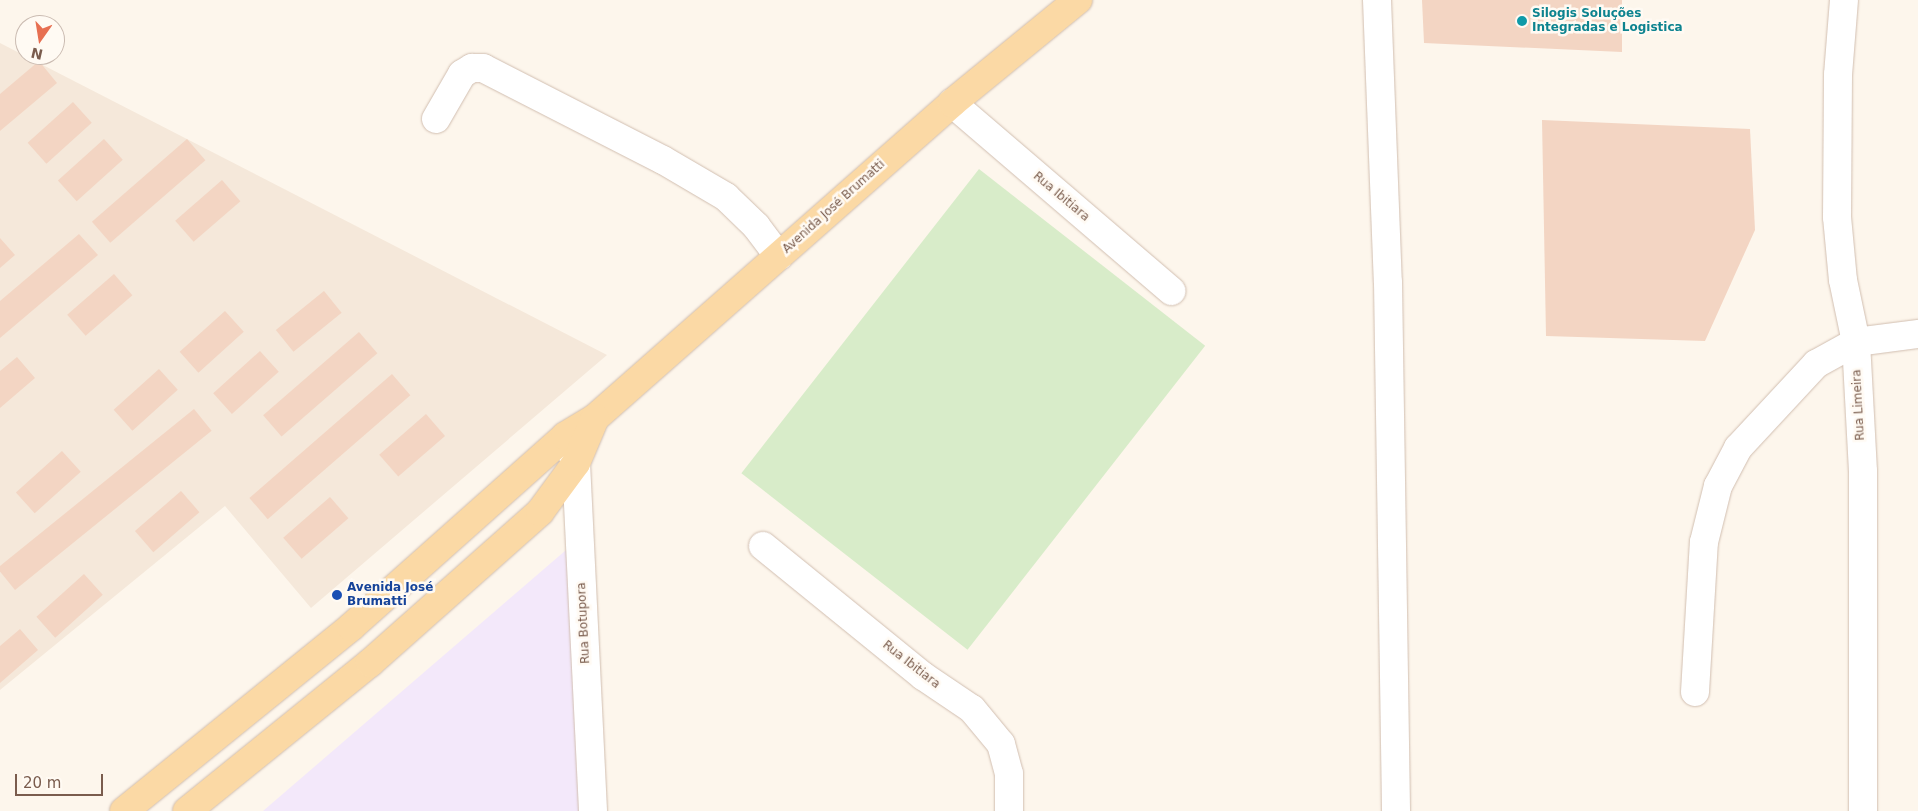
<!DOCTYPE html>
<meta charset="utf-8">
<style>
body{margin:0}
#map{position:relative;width:1918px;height:811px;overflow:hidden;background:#fdf6ec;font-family:"DejaVu Sans",sans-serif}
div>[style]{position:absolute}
.residential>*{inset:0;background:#f5e8da}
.education>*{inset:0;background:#f3e8fa}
.green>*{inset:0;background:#d8ecc9;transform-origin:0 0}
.building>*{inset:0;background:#f3d5c3;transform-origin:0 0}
.roads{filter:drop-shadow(0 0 1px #d1beb0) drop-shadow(0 0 1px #d1beb0)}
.minor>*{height:28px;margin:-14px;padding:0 14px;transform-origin:14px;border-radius:14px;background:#fff}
.major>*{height:28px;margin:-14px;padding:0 14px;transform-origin:14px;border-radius:14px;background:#fbd9a5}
.dots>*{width:14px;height:14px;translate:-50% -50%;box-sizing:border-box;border:2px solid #fffaf3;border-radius:50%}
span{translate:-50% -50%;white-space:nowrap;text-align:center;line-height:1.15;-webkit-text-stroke:5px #fffaf3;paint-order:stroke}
.culture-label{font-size:12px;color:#0d838f;font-weight:700}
.left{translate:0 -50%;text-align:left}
.street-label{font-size:12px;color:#7a5c4d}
.transit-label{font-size:12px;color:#164399;font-weight:700}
.north{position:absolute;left:15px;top:15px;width:50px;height:50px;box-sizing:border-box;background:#fffaf3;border:1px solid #cabbb1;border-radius:50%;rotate:193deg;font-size:14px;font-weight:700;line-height:20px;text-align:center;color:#7a5c4d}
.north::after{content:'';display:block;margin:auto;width:18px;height:22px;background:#e76f51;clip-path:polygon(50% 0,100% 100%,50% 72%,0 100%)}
.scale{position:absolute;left:15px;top:774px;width:88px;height:22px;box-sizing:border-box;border:2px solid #7a5c4d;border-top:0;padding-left:6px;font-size:15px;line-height:18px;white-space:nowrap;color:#7a5c4d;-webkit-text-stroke:4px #fffaf3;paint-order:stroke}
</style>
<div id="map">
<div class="residential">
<div style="clip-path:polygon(0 43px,607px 355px,311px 608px,225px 506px,0 690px)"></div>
</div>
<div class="education">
<div style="clip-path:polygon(580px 538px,582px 811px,263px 811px)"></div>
</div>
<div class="green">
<div style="left:979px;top:169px;width:287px;height:386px;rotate:38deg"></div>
</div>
<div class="building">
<div style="clip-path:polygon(1422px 0,1622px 0,1622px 52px,1424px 43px)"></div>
<div style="clip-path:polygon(39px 61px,57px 83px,0 131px,0 94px)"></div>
<div style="left:73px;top:102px;width:28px;height:61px;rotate:48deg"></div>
<div style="clip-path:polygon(1542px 120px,1750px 129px,1755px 230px,1705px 341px,1546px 336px)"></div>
<div style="left:104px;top:139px;width:28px;height:62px;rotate:48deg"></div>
<div style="left:187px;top:139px;width:28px;height:126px;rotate:49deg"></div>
<div style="left:222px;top:180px;width:28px;height:62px;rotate:49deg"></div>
<div style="clip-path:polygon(79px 234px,98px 255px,0 338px,0 301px)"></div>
<div style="clip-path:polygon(0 238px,15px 255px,0 268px)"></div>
<div style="left:114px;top:274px;width:28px;height:62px;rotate:49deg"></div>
<div style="left:324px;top:291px;width:28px;height:62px;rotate:51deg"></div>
<div style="left:225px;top:311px;width:28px;height:61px;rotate:48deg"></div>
<div style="left:359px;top:332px;width:28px;height:127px;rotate:49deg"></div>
<div style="left:260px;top:351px;width:28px;height:63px;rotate:48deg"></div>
<div style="clip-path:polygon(17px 357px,35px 378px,0 408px,0 371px)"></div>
<div style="left:159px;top:369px;width:28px;height:61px;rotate:48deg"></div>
<div style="left:392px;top:374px;width:28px;height:189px;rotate:49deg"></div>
<div style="left:194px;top:409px;width:28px;height:253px;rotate:51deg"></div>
<div style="left:426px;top:414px;width:29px;height:62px;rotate:49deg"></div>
<div style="left:62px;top:451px;width:28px;height:62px;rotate:48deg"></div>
<div style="left:181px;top:491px;width:28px;height:61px;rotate:49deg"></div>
<div style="left:330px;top:497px;width:28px;height:62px;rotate:49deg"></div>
<div style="left:84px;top:574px;width:28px;height:64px;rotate:48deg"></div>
<div style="clip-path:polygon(20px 629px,38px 650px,0 683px,0 646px)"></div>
</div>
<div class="roads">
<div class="minor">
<div style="left:1377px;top:0;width:282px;rotate:87.8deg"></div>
<div style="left:1388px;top:282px;width:529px;rotate:89.13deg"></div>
<div style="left:1844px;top:0;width:75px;rotate:94.6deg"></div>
<div style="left:1838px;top:75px;width:142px;rotate:90.4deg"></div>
<div style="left:1837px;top:217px;width:63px;rotate:84.6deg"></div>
<div style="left:1843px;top:280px;width:63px;rotate:78.2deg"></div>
<div style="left:1856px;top:342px;width:130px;rotate:86.9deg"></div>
<div style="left:1863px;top:472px;width:339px;rotate:90deg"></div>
<div style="left:952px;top:103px;width:289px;rotate:40.6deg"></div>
<div style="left:436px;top:119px;width:52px;rotate:-60deg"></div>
<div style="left:462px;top:74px;width:12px;rotate:-31deg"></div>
<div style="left:472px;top:68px;width:11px"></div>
<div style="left:483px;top:68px;width:202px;rotate:27.1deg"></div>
<div style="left:663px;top:160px;width:73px;rotate:30.4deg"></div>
<div style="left:726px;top:197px;width:42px;rotate:44deg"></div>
<div style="left:756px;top:226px;width:38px;rotate:53deg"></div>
<div style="left:570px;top:449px;width:15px;rotate:67deg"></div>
<div style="left:576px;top:463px;width:348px;rotate:87.2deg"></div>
<div style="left:763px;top:546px;width:206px;rotate:39.1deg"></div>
<div style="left:923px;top:676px;width:59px;rotate:34deg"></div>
<div style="left:972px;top:709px;width:45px;rotate:50.4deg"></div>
<div style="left:1001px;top:744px;width:31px;rotate:75deg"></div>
<div style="left:1009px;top:774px;width:37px;rotate:90deg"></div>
<div style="left:1695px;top:692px;width:150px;rotate:-86.6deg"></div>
<div style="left:1704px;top:542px;width:58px;rotate:-76deg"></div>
<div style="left:1718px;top:486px;width:43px;rotate:-62.2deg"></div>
<div style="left:1738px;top:448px;width:115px;rotate:-47.1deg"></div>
<div style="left:1816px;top:364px;width:46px;rotate:-28.8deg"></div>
<div style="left:1856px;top:342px;width:63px;rotate:-7.4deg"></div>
</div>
<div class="major">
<div style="left:124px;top:811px;width:292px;rotate:-39deg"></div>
<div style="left:351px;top:627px;width:287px;rotate:-41.7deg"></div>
<div style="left:565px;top:436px;width:35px;rotate:-31deg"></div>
<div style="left:595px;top:418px;width:476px;rotate:-41.4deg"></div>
<div style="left:952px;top:103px;width:163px;rotate:-39.3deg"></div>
<div style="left:187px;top:811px;width:235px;rotate:-39deg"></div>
<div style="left:370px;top:663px;width:227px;rotate:-41.6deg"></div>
<div style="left:540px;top:512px;width:61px;rotate:-53.7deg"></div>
<div style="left:576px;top:463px;width:49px;rotate:-67.1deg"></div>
</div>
</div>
<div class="dots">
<div style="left:1522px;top:21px;background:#0f9aa8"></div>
<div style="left:337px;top:595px;background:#1a4fb4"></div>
</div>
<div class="culture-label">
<span class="left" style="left:1532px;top:21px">Silogis Soluções<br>Integradas e Logistica</span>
</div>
<div class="street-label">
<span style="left:1061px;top:197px;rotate:40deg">Rua Ibitiara</span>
<span style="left:834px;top:207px;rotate:-42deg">Avenida José Brumatti</span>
<span style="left:1859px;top:405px;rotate:-93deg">Rua Limeira</span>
<span style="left:584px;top:623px;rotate:-93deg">Rua Botupora</span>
<span style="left:911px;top:665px;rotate:38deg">Rua Ibitiara</span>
</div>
<div class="transit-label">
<span class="left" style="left:347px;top:595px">Avenida José<br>Brumatti</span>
</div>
<div class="north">N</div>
<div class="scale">20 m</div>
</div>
